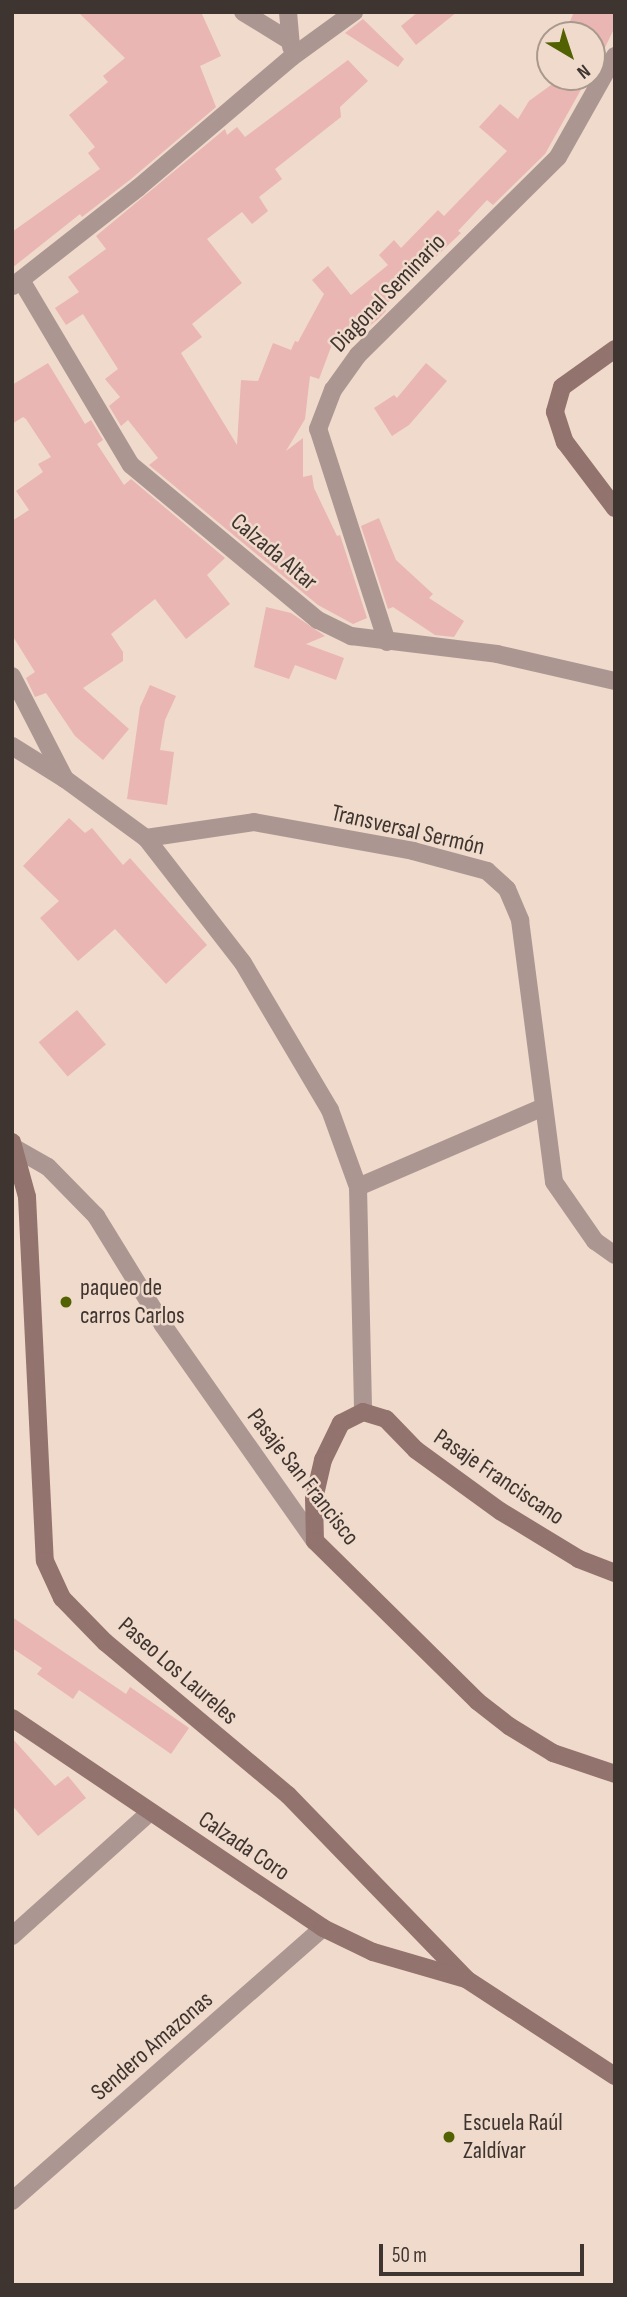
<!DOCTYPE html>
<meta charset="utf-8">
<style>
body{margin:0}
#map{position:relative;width:627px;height:2297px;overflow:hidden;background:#f0dacb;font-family:"Sofia Sans Condensed",sans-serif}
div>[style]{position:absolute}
.building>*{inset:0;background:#e9b6b3;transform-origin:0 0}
.street>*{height:18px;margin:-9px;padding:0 9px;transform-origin:9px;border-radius:9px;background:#ac9692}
.secondary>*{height:18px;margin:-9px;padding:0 9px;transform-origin:9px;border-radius:9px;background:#92736d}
.dots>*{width:19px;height:19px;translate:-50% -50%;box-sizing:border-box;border:4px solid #f0dacb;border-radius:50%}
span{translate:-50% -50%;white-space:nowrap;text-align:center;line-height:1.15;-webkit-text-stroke:5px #f0dacb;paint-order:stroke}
.street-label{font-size:24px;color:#3e3530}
.poi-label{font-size:24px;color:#3e3530}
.left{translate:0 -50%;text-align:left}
.frame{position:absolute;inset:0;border:14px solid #3e3530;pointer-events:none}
.north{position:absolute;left:536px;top:21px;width:70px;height:70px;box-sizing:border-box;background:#f0dacb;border:2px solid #a9988d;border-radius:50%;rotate:141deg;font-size:19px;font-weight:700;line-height:28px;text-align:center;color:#3e3530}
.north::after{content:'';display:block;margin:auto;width:24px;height:32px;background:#526102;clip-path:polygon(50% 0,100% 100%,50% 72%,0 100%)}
.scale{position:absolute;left:379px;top:2244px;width:205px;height:32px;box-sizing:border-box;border:4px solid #3e3530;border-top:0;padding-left:9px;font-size:21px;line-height:24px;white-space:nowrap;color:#3e3530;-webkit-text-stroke:5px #f0dacb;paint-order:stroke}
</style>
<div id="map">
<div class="building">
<div style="clip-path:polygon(78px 12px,201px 12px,221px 56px,200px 66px,216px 107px,131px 179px,82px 217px,80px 214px,12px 268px,12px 232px,100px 169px,88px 153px,95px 147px,69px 115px,108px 82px,103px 76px,125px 58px)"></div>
<div style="clip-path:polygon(418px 12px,457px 12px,416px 45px,401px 26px)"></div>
<div style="clip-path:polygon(574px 12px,615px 12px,615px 27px,592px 74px,592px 35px,564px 35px)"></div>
<div style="clip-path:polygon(363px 19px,404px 59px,398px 67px,345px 33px)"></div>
<div style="clip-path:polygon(348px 60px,368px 81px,340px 107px,341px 117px,275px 169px,282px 179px,259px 197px,268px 211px,252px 224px,242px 212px,207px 239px,242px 283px,192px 324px,202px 337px,181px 353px,237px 445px,241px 380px,258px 381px,273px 343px,291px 350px,295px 341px,298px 342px,324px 294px,312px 280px,328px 266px,351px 295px,388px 265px,379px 255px,394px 240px,401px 248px,438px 210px,444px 216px,507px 151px,479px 127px,500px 104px,518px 119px,529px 101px,562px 77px,588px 77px,545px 154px,493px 205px,487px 200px,458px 231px,461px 233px,383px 307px,386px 311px,377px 320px,345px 346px,334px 339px,319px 379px,310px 376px,305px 419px,286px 451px,303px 438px,303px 477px,312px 475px,314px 488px,337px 536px,340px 535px,367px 618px,353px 624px,318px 605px,149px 465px,158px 458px,128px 420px,121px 426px,109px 406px,120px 397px,105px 379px,118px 369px,83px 314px,66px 325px,55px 308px,79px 292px,68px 277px,106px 249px,96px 236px,225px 129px,227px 135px,237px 127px,245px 137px)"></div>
<div style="clip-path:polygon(48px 363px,85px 424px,91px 420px,103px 440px,97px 444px,124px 485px,131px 479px,225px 558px,207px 575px,230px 604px,186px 639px,155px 599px,111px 634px,123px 652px,123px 661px,83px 688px,129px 729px,103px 760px,75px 736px,46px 693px,35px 697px,26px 678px,35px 672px,12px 635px,12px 521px,29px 510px,16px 491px,43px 472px,38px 464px,51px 457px,26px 419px,23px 417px,12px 424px,12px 385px)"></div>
<div style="clip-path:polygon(426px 363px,447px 381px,409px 425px,392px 436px,374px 408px,394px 395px,397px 398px)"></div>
<div style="clip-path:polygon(379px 518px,396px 560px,433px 594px,429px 598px,464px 621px,454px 637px,435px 635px,393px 607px,388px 609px,361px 526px)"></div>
<div style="clip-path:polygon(266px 607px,291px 613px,325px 636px,306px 644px,344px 658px,336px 680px,295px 665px,289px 679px,254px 667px)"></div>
<div style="clip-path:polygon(150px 685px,176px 696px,165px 720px,160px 750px,174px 752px,167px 805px,127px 799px,140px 707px)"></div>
<div style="clip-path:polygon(69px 818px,85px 833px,92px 828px,123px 865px,130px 858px,207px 945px,166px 984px,115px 929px,78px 961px,40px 918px,59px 901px,23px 866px)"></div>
<div style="left:77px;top:1010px;width:45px;height:50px;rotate:50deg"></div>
<div style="clip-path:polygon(12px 1617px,126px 1694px,130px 1687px,189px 1728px,171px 1754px,79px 1690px,73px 1699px,37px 1674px,42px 1668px,12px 1648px)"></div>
<div style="clip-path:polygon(12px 1738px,55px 1786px,68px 1776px,86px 1798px,38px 1836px,12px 1805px)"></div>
</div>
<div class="street">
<div style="left:243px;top:12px;width:55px;rotate:31.7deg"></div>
<div style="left:288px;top:12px;width:35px;rotate:85deg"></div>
<div style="left:21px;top:280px;width:215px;rotate:59.3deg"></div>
<div style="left:131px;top:465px;width:243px;rotate:39.7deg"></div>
<div style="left:318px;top:620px;width:37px;rotate:26deg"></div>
<div style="left:351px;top:636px;width:147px;rotate:7deg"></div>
<div style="left:497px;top:654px;width:121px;rotate:12.9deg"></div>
<div style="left:13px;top:286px;width:159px;rotate:-38.1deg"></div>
<div style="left:138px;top:188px;width:202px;rotate:-40.4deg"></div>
<div style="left:292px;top:57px;width:77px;rotate:-36deg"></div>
<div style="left:387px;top:642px;width:224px;rotate:-107.9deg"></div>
<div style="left:318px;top:429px;width:42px;rotate:-69deg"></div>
<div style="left:333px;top:390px;width:43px;rotate:-54.5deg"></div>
<div style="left:358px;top:355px;width:281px;rotate:-44.7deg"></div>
<div style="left:558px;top:157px;width:116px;rotate:-60.6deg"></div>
<div style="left:12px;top:676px;width:116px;rotate:62.8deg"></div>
<div style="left:12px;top:746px;width:62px;rotate:31.9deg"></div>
<div style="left:65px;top:779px;width:100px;rotate:36.1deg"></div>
<div style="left:146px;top:838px;width:109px;rotate:-8.4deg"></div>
<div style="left:254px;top:822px;width:162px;rotate:10.3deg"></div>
<div style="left:413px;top:851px;width:77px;rotate:15.1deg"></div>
<div style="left:487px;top:871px;width:27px;rotate:42deg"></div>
<div style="left:507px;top:889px;width:34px;rotate:67deg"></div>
<div style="left:520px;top:920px;width:264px;rotate:82.6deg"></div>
<div style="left:554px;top:1182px;width:72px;rotate:55.2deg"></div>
<div style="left:595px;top:1241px;width:24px;rotate:35deg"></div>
<div style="left:146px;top:838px;width:158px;rotate:52.2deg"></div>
<div style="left:243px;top:963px;width:171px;rotate:59.4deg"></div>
<div style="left:330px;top:1110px;width:82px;rotate:70deg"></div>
<div style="left:358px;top:1187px;width:225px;rotate:88.7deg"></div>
<div style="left:13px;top:1147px;width:40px;rotate:29.7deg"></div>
<div style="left:48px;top:1167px;width:69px;rotate:45.6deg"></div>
<div style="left:96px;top:1216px;width:128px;rotate:58.4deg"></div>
<div style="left:163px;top:1325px;width:264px;rotate:54.9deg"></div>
<div style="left:358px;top:1187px;width:202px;rotate:-23.3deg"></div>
<div style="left:12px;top:1936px;width:184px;rotate:-41.9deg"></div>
<div style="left:12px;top:2201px;width:414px;rotate:-41.3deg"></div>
</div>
<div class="secondary">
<div style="left:615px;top:349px;width:65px;rotate:144.4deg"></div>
<div style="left:562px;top:387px;width:26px;rotate:106deg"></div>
<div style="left:555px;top:412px;width:32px;rotate:72deg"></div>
<div style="left:565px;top:442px;width:83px;rotate:52.9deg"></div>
<div style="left:12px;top:1142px;width:57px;rotate:74.7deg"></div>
<div style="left:27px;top:1197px;width:364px;rotate:87.2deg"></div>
<div style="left:45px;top:1561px;width:41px;rotate:65.3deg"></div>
<div style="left:62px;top:1598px;width:62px;rotate:45.7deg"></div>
<div style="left:105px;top:1642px;width:239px;rotate:39.9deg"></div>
<div style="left:288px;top:1795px;width:256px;rotate:45.9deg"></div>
<div style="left:466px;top:1979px;width:178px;rotate:33.1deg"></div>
<div style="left:615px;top:1573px;width:39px;rotate:-159deg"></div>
<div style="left:579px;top:1559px;width:92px;rotate:-148.7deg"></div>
<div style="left:500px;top:1511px;width:104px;rotate:-144deg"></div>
<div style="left:416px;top:1450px;width:43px;rotate:-134.1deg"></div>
<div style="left:386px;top:1419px;width:24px;rotate:-163deg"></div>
<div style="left:363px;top:1412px;width:25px;rotate:153deg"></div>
<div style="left:341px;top:1423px;width:41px;rotate:115.9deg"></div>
<div style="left:323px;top:1460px;width:39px;rotate:103deg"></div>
<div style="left:314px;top:1498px;width:43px;rotate:88.7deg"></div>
<div style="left:315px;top:1541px;width:228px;rotate:44.6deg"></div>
<div style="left:477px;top:1701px;width:41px;rotate:38deg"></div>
<div style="left:509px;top:1726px;width:52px;rotate:31.5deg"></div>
<div style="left:553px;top:1753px;width:65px;rotate:18.7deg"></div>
<div style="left:12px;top:1718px;width:375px;rotate:34deg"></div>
<div style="left:323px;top:1928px;width:55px;rotate:25.6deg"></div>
<div style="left:373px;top:1952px;width:97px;rotate:16.2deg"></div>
</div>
<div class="dots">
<div style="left:66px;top:1302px;background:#526102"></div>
<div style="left:449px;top:2137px;background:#526102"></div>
</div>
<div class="street-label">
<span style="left:388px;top:293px;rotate:-46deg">Diagonal Seminario</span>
<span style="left:274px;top:552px;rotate:40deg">Calzada Altar</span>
<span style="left:408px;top:830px;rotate:13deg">Transversal Sermón</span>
<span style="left:303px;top:1477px;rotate:52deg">Pasaje San Francisco</span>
<span style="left:499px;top:1477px;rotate:34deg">Pasaje Franciscano</span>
<span style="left:178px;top:1671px;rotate:41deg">Paseo Los Laureles</span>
<span style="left:244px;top:1846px;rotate:34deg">Calzada Coro</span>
<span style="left:152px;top:2046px;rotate:-41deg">Sendero Amazonas</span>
</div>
<div class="poi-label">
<span class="left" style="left:80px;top:1302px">paqueo de<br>carros Carlos</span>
<span class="left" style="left:463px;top:2137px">Escuela Raúl<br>Zaldívar</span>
</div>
<div class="frame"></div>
<div class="north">N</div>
<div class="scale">50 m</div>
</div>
